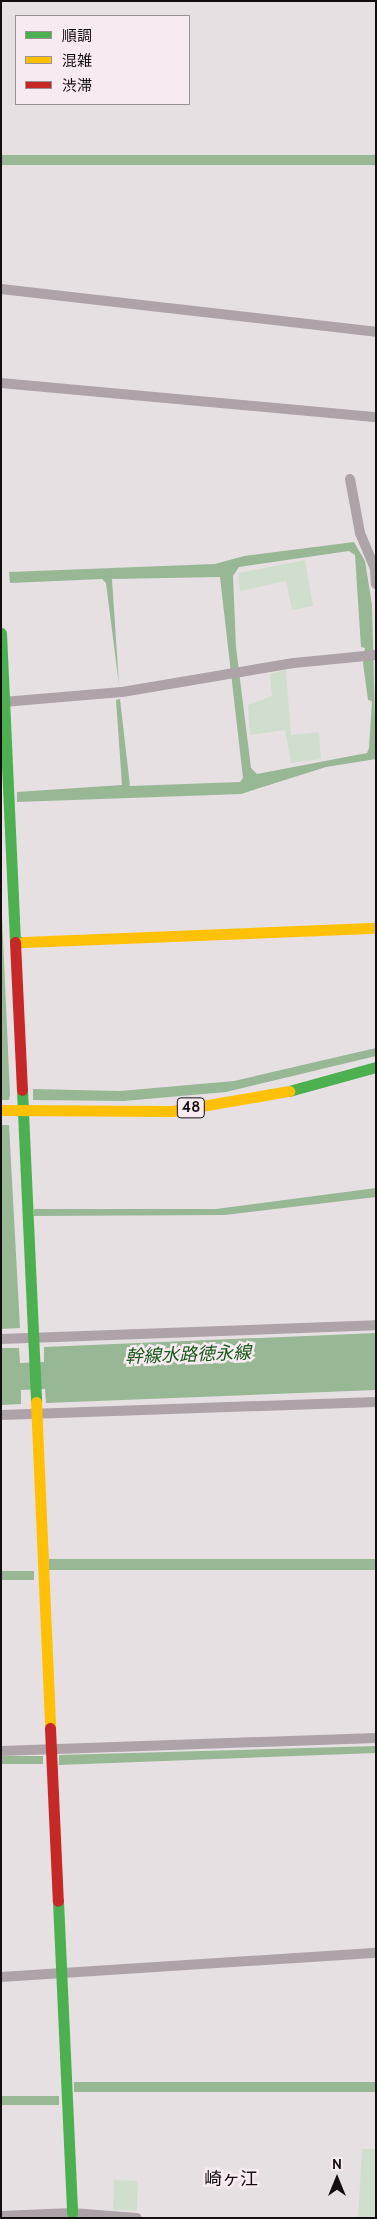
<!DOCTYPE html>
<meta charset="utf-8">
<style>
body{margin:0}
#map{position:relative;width:377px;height:2219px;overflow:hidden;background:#e7e0e3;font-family:Cabin,"Noto Sans JP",sans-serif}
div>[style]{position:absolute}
.green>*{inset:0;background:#d0dfcd;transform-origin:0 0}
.water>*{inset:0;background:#97b795;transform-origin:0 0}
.street>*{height:10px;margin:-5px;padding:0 5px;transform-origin:5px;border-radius:5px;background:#ada3a8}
.fast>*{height:11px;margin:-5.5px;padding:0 5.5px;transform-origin:5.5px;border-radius:5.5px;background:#4caf50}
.slow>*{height:11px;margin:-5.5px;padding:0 5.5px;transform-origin:5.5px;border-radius:5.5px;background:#ffc107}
.jam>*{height:11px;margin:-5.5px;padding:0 5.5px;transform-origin:5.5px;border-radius:5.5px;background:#c62828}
span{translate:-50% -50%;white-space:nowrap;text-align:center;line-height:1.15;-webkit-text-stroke:5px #f7eaf0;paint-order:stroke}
.shield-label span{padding:1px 4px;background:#f7eaf0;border:1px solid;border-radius:4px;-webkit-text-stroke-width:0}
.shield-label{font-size:15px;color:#130f10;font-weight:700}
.water-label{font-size:18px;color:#155918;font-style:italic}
.neighbourhood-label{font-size:18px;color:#130f10}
.frame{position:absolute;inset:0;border:2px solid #130f10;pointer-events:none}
.legend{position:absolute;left:15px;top:15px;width:175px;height:90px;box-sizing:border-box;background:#f7eaf0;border:1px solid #9c9296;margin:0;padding:6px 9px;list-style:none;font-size:15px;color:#130f10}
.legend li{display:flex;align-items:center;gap:10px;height:25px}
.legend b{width:25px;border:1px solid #9c9296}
.north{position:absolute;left:312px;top:2154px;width:50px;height:50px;-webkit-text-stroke:4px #f7eaf0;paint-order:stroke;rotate:0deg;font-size:14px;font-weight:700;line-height:20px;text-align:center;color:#130f10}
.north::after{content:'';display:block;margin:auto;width:18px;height:22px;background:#130f10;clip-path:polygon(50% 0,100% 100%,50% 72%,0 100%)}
</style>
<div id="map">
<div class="green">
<div style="clip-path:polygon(305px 560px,313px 606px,292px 610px,286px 581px,240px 591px,238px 573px)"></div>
<div style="clip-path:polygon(286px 670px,291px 735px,319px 732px,321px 759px,291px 763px,285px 730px,250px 735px,248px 705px,272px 696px,270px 674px)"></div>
<div style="clip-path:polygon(362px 2149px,376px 2149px,376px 2218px,358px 2218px)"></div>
<div style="left:114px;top:2180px;width:24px;height:30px;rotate:2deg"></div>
</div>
<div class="water">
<div style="left:376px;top:155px;width:10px;height:375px;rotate:90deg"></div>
<div style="clip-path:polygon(evenodd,354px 542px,365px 561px,372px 605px,376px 759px,326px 767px,241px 794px,17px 802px,17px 792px,122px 785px,116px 700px,120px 699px,130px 786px,240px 782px,243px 778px,220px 577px,112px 579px,119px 685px,106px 583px,102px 579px,10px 583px,9px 572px,215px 564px,244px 556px,354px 542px,349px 551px,355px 555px,361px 647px,365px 648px,363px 663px,368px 700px,372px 701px,369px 748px,367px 753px,257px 774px,251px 768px,236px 647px,233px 576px,239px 567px,349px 551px)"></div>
<div style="clip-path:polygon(1px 893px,10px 1095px,9px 1100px,2px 1100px)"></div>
<div style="clip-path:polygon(376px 1048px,376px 1056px,226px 1092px,124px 1101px,33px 1100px,33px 1089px,120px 1091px,234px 1081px)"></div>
<div style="clip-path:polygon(1px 1125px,9px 1125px,20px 1328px,1px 1329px)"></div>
<div style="clip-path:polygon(376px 1188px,376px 1197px,225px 1215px,34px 1216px,34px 1209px,216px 1209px)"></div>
<div style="clip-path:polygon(376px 1333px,376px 1390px,46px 1403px,45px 1389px,21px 1390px,21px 1404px,1px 1405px,1px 1348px,19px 1348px,20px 1363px,44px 1362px,44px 1347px)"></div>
<div style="left:376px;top:1559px;width:11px;height:327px;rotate:90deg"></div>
<div style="left:34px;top:1571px;width:9px;height:33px;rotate:90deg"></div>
<div style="clip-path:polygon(376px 1746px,376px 1753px,59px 1765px,59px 1755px)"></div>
<div style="left:43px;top:1756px;width:8px;height:42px;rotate:90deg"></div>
<div style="left:376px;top:2082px;width:10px;height:302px;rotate:90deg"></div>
<div style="left:59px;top:2096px;width:9px;height:58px;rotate:90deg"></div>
</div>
<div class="street">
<div style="left:1px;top:289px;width:377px;rotate:6.5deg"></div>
<div style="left:1px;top:383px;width:377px;rotate:5.2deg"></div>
<div style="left:350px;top:479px;width:55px;rotate:79.5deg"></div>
<div style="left:360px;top:533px;width:41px;rotate:67.2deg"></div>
<div style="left:375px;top:571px;width:13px;rotate:86deg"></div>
<div style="left:3px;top:702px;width:119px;rotate:-4.8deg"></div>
<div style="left:122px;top:692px;width:174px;rotate:-9.6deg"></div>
<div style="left:294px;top:663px;width:82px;rotate:-5.6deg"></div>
<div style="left:1px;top:1339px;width:375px;rotate:-2.1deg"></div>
<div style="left:1px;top:1415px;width:375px;rotate:-2deg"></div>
<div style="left:1px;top:1751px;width:375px;rotate:-2deg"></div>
<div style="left:1px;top:1977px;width:376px;rotate:-3.7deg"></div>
<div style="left:1px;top:2216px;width:71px;rotate:-2.4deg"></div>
<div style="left:72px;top:2213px;width:65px;rotate:4.4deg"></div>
</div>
<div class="fast">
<div style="left:1px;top:633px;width:309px;rotate:87.4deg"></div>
<div style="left:15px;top:942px;width:8px"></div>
<div style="left:22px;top:1090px;width:312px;rotate:87.4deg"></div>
<div style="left:289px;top:1091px;width:90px;rotate:-15.4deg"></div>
<div style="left:58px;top:1901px;width:312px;rotate:87.4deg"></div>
</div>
<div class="slow">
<div style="left:23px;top:942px;width:353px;rotate:-2.3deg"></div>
<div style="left:1px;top:1110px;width:171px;rotate:0.3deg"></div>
<div style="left:172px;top:1111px;width:119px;rotate:-9.7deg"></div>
<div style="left:36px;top:1402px;width:326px;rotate:87.5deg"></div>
</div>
<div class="jam">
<div style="left:15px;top:942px;width:148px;rotate:87.3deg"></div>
<div style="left:50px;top:1728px;width:173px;rotate:87.4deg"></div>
</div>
<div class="shield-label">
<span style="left:191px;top:1108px">48</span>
</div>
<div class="water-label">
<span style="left:188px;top:1355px;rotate:-2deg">幹線水路徳永線</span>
</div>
<div class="neighbourhood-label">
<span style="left:231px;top:2179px">崎ヶ江</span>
</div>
<div class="frame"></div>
<ul class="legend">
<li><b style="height:6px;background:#4caf50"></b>順調</li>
<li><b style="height:6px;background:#ffc107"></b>混雑</li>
<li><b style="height:6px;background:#c62828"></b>渋滞</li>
</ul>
<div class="north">N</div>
</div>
